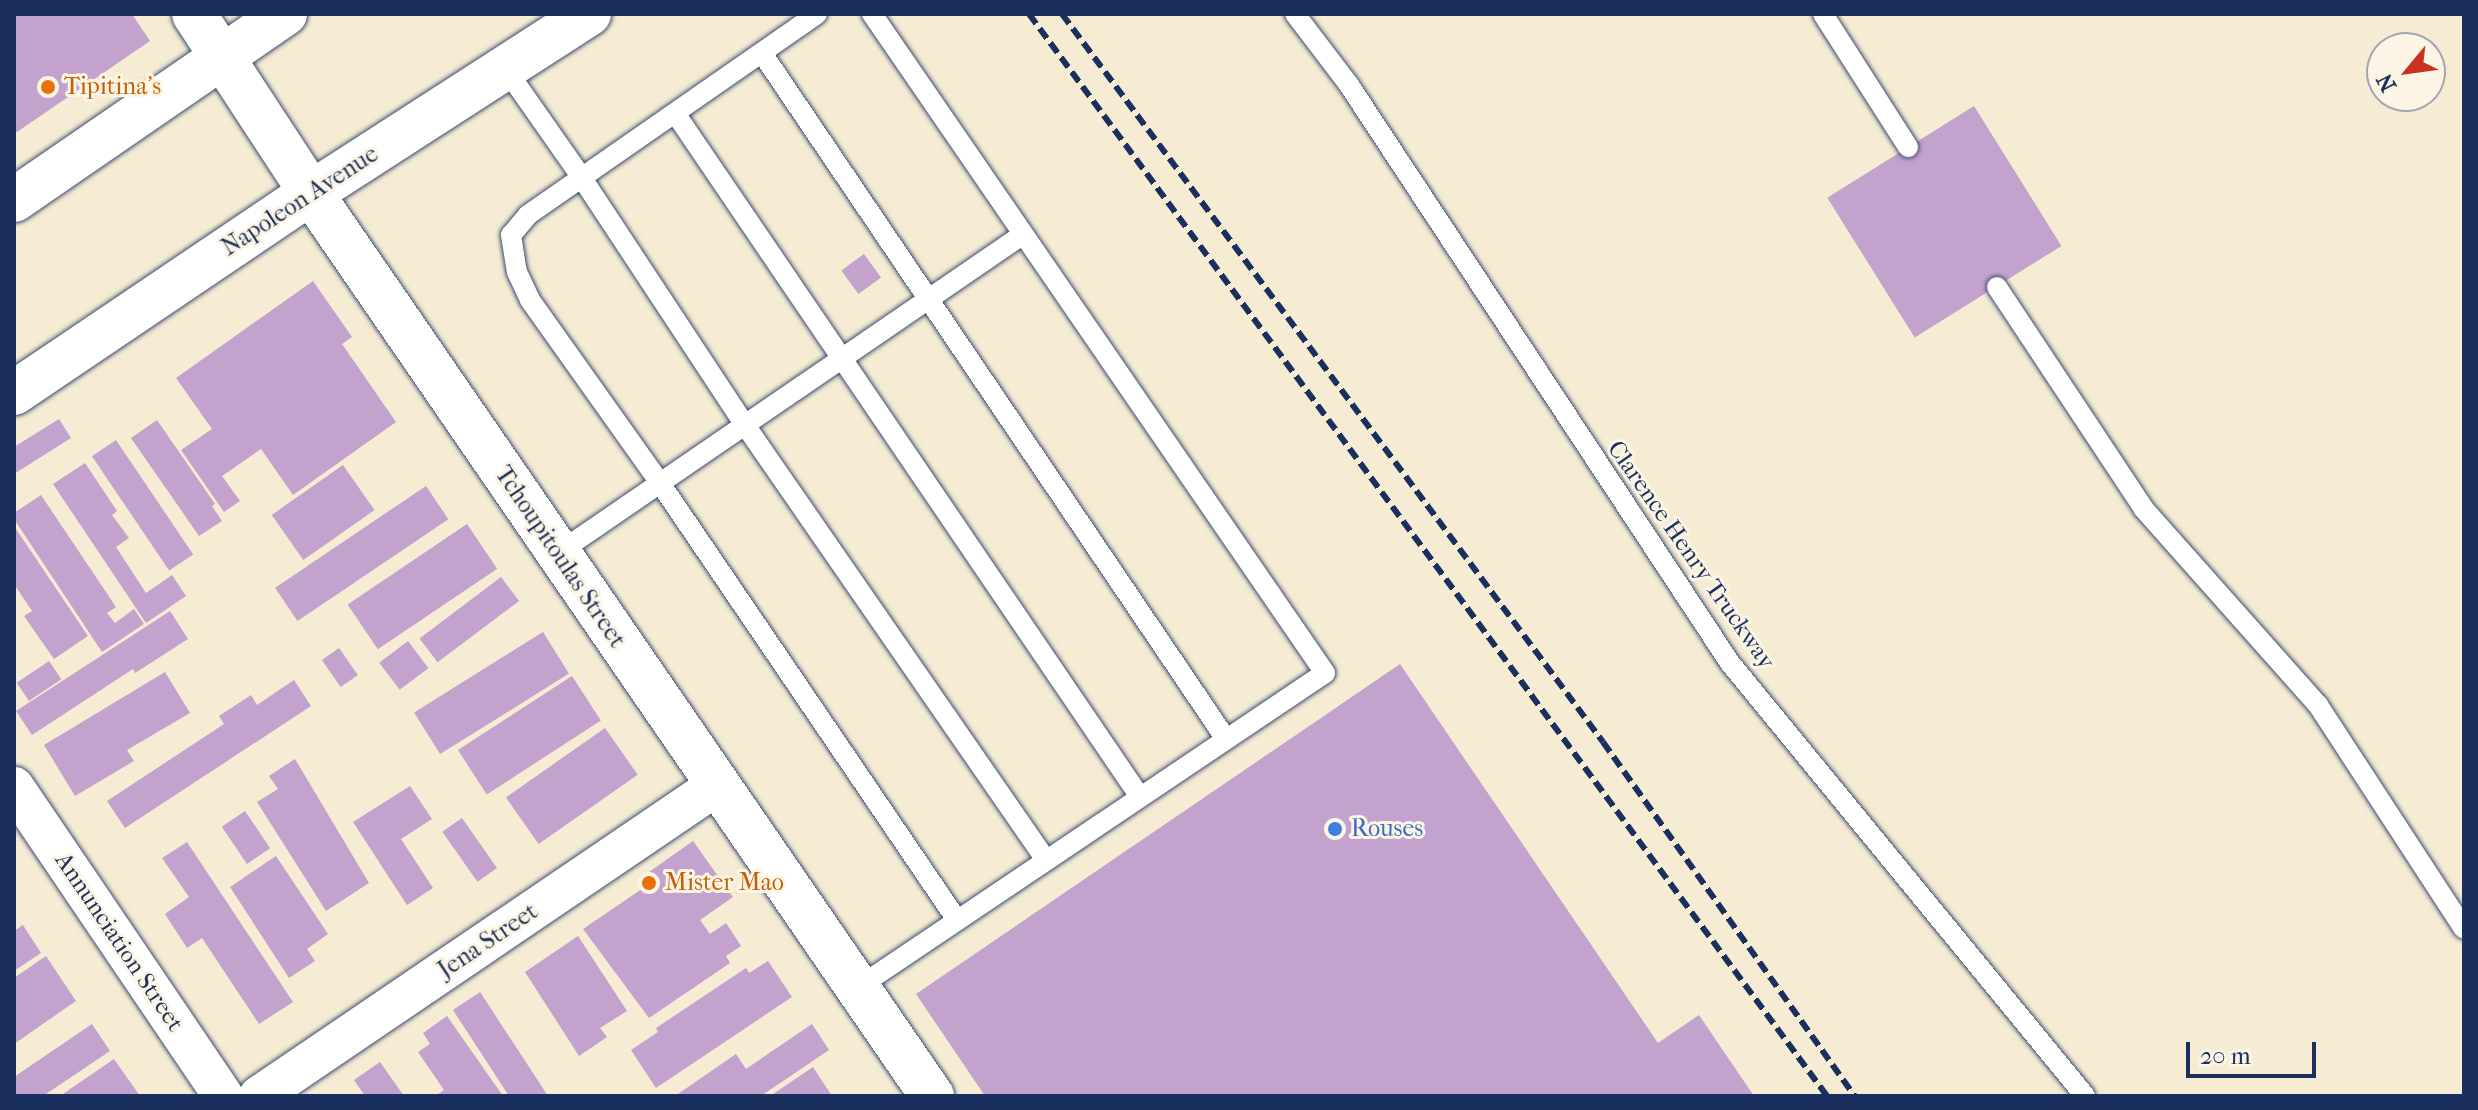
<!DOCTYPE html>
<style>
body{margin:0}
#map{position:relative;width:2478px;height:1110px;overflow:hidden;background:#f5ecd3;font-family:"IM FELL French Canon",serif}
div>[style]{position:absolute}
.building>*{inset:0;background:#c3a2cd;transform-origin:0 0}
.roads{filter:drop-shadow(0 0 2px #3c4b70) drop-shadow(0 0 2px #3c4b70)}
.service>*{height:20px;margin:-10px;padding:0 10px;transform-origin:10px;border-radius:10px;background:#fff}
.minor>*{height:40px;margin:-20px;padding:0 20px;transform-origin:20px;border-radius:20px;background:#fff}
.tertiary>*{height:44px;margin:-22px;padding:0 22px;transform-origin:22px;border-radius:22px;background:#fff}
.rail>*{height:6px;margin-top:-3px;transform-origin:0;background:repeating-linear-gradient(90deg,#1b2f5e 0 12px,transparent 0 18px)}
.dots>*{width:22px;height:22px;translate:-50% -50%;box-sizing:border-box;border:4px solid #fcf5e5;border-radius:50%}
span{translate:-50% -50%;white-space:nowrap;text-align:center;line-height:1.15;-webkit-text-stroke:6px #fcf5e5;paint-order:stroke}
.food-label{font-size:24px;color:#c56008}
.left{translate:0 -50%;text-align:left}
.street-label{font-size:24px;color:#1b2f5e}
.shop-label{font-size:24px;color:#366cbe}
.frame{position:absolute;inset:0;border:16px solid #1b2f5e;pointer-events:none}
.north{position:absolute;left:2366px;top:32px;width:80px;height:80px;box-sizing:border-box;background:#fcf5e5;border:2px solid #a2a6af;border-radius:50%;rotate:241deg;font-size:22px;font-weight:700;line-height:32px;text-align:center;color:#1b2f5e}
.north::after{content:'';display:block;margin:auto;width:28px;height:36px;background:#c8321e;clip-path:polygon(50% 0,100% 100%,50% 72%,0 100%)}
.scale{position:absolute;left:2186px;top:1042px;width:130px;height:36px;box-sizing:border-box;border:4px solid #1b2f5e;border-top:0;padding-left:10px;font-size:24px;line-height:28px;white-space:nowrap;color:#1b2f5e;-webkit-text-stroke:6px #fcf5e5;paint-order:stroke}
</style>
<div id="map">
<div class="building">
<div style="clip-path:polygon(14px 14px,132px 14px,150px 41px,14px 134px)"></div>
<div style="left:1974px;top:106px;width:165px;height:173px;rotate:58deg"></div>
<div style="left:864px;top:254px;width:29px;height:28px;rotate:54deg"></div>
<div style="clip-path:polygon(313px 281px,352px 337px,342px 344px,396px 422px,293px 495px,261px 449px,222px 476px,240px 501px,224px 512px,181px 450px,212px 429px,176px 378px)"></div>
<div style="clip-path:polygon(59px 419px,71px 438px,14px 474px,14px 447px)"></div>
<div style="clip-path:polygon(157px 420px,215px 504px,212px 506px,222px 521px,199px 536px,131px 438px)"></div>
<div style="left:116px;top:440px;width:138px;height:29px;rotate:56deg"></div>
<div style="clip-path:polygon(85px 463px,117px 511px,112px 515px,129px 538px,116px 547px,146px 593px,172px 575px,186px 596px,146px 623px,53px 484px)"></div>
<div style="left:343px;top:465px;width:55px;height:87px;rotate:55deg"></div>
<div style="left:426px;top:486px;width:40px;height:182px;rotate:56deg"></div>
<div style="clip-path:polygon(41px 495px,116px 607px,107px 613px,115px 623px,134px 609px,144px 624px,102px 652px,14px 519px,14px 513px)"></div>
<div style="left:467px;top:524px;width:54px;height:144px;rotate:56deg"></div>
<div style="clip-path:polygon(14px 526px,88px 636px,54px 659px,24px 616px,32px 611px,14px 584px)"></div>
<div style="left:501px;top:577px;width:30px;height:102px;rotate:53deg"></div>
<div style="clip-path:polygon(170px 611px,188px 639px,135px 673px,133px 669px,32px 735px,16px 711px)"></div>
<div style="left:543px;top:632px;width:49px;height:152px;rotate:58deg"></div>
<div style="left:408px;top:641px;width:34px;height:36px;rotate:53deg"></div>
<div style="left:339px;top:648px;width:33px;height:21px;rotate:55deg"></div>
<div style="left:49px;top:661px;width:22px;height:39px;rotate:56deg"></div>
<div style="clip-path:polygon(1400px 664px,1658px 1043px,1699px 1015px,1754px 1096px,985px 1096px,916px 994px)"></div>
<div style="clip-path:polygon(165px 672px,190px 713px,127px 750px,134px 761px,75px 796px,44px 745px)"></div>
<div style="left:572px;top:676px;width:53px;height:136px;rotate:57deg"></div>
<div style="clip-path:polygon(294px 680px,311px 706px,125px 828px,107px 801px,224px 724px,219px 716px,251px 695px,257px 705px)"></div>
<div style="left:605px;top:728px;width:57px;height:121px;rotate:55deg"></div>
<div style="clip-path:polygon(295px 759px,369px 883px,326px 911px,257px 802px,278px 789px,269px 776px)"></div>
<div style="clip-path:polygon(410px 786px,432px 819px,401px 839px,433px 888px,407px 905px,353px 822px)"></div>
<div style="left:245px;top:811px;width:45px;height:28px;rotate:56deg"></div>
<div style="left:462px;top:818px;width:61px;height:24px;rotate:55deg"></div>
<div style="clip-path:polygon(693px 841px,733px 897px,700px 920px,710px 934px,726px 923px,741px 946px,726px 956px,730px 963px,649px 1018px,583px 929px,655px 880px,649px 872px)"></div>
<div style="clip-path:polygon(187px 842px,293px 1002px,259px 1024px,202px 938px,187px 948px,165px 914px,189px 897px,162px 858px)"></div>
<div style="clip-path:polygon(276px 856px,328px 934px,307px 949px,315px 961px,289px 978px,230px 887px)"></div>
<div style="clip-path:polygon(23px 925px,41px 953px,14px 971px,14px 931px)"></div>
<div style="clip-path:polygon(578px 936px,627px 1011px,600px 1028px,607px 1037px,579px 1056px,525px 972px)"></div>
<div style="clip-path:polygon(46px 956px,76px 1001px,14px 1044px,14px 978px)"></div>
<div style="clip-path:polygon(768px 961px,792px 997px,656px 1088px,631px 1050px,658px 1032px,656px 1028px,746px 968px,749px 973px)"></div>
<div style="clip-path:polygon(480px 992px,548px 1096px,509px 1096px,453px 1010px)"></div>
<div style="clip-path:polygon(447px 1016px,503px 1096px,435px 1096px,444px 1090px,418px 1052px,430px 1044px,423px 1033px)"></div>
<div style="clip-path:polygon(92px 1024px,110px 1051px,43px 1096px,14px 1096px,14px 1077px)"></div>
<div style="clip-path:polygon(812px 1024px,829px 1050px,761px 1096px,675px 1096px,736px 1054px,746px 1069px)"></div>
<div style="clip-path:polygon(114px 1059px,140px 1096px,60px 1096px)"></div>
<div style="clip-path:polygon(380px 1062px,404px 1096px,365px 1096px,354px 1080px)"></div>
<div style="clip-path:polygon(813px 1067px,832px 1096px,770px 1096px)"></div>
</div>
<div class="roads">
<div class="service">
<div style="left:817px;top:14px;width:352px;rotate:145.2deg"></div>
<div style="left:528px;top:215px;width:26px;rotate:130deg"></div>
<div style="left:511px;top:235px;width:37px;rotate:81deg"></div>
<div style="left:517px;top:272px;width:31px;rotate:65deg"></div>
<div style="left:530px;top:300px;width:224px;rotate:54.6deg"></div>
<div style="left:660px;top:483px;width:528px;rotate:55.8deg"></div>
<div style="left:1295px;top:14px;width:89px;rotate:52.7deg"></div>
<div style="left:1349px;top:85px;width:692px;rotate:56.61deg"></div>
<div style="left:1730px;top:663px;width:560px;rotate:50.65deg"></div>
<div style="left:1823px;top:14px;width:158px;rotate:57.4deg"></div>
<div style="left:762px;top:53px;width:828px;rotate:55.93deg"></div>
<div style="left:505px;top:68px;width:134px;rotate:55deg"></div>
<div style="left:582px;top:178px;width:296px;rotate:56.6deg"></div>
<div style="left:745px;top:425px;width:529px;rotate:55.32deg"></div>
<div style="left:675px;top:113px;width:827px;rotate:55.79deg"></div>
<div style="left:1997px;top:287px;width:265px;rotate:56.5deg"></div>
<div style="left:2143px;top:508px;width:264px;rotate:48.4deg"></div>
<div style="left:2318px;top:705px;width:267px;rotate:56.9deg"></div>
<div style="left:558px;top:553px;width:563px;rotate:-34.42deg"></div>
<div style="left:857px;top:988px;width:564px;rotate:-33.94deg"></div>
<div style="left:1325px;top:673px;width:800px;rotate:-124.5deg"></div>
</div>
<div class="minor">
<div style="left:14px;top:787px;width:373px;rotate:55.9deg"></div>
<div style="left:259px;top:1096px;width:552px;rotate:-34.15deg"></div>
</div>
<div class="tertiary">
<div style="left:194px;top:14px;width:214px;rotate:56.8deg"></div>
<div style="left:311px;top:193px;width:1096px;rotate:55.48deg"></div>
<div style="left:14px;top:200px;width:329px;rotate:-34.5deg"></div>
<div style="left:14px;top:393px;width:358px;rotate:-34deg"></div>
<div style="left:311px;top:193px;width:331px;rotate:-32.8deg"></div>
</div>
</div>
<div class="rail">
<div style="left:1029px;top:14px;width:1344px;rotate:53.59deg"></div>
<div style="left:1062px;top:14px;width:907px;rotate:53.38deg"></div>
<div style="left:1603px;top:742px;width:435px;rotate:54.6deg"></div>
</div>
<div class="dots">
<div style="left:48px;top:87px;background:#e8710a"></div>
<div style="left:1335px;top:829px;background:#3f7fe0"></div>
<div style="left:649px;top:883px;background:#e8710a"></div>
</div>
<div class="food-label">
<span class="left" style="left:64px;top:87px">Tipitina's</span>
<span class="left" style="left:665px;top:883px">Mister Mao</span>
</div>
<div class="street-label">
<span style="left:300px;top:201px;rotate:-33deg">Napoleon Avenue</span>
<span style="left:1691px;top:555px;rotate:55deg">Clarence Henry Truckway</span>
<span style="left:560px;top:557px;rotate:56deg">Tchoupitoulas Street</span>
<span style="left:488px;top:941px;rotate:-34deg">Jena Street</span>
<span style="left:119px;top:942px;rotate:56deg">Annunciation Street</span>
</div>
<div class="shop-label">
<span class="left" style="left:1351px;top:829px">Rouses</span>
</div>
<div class="frame"></div>
<div class="north">N</div>
<div class="scale">20 m</div>
</div>
